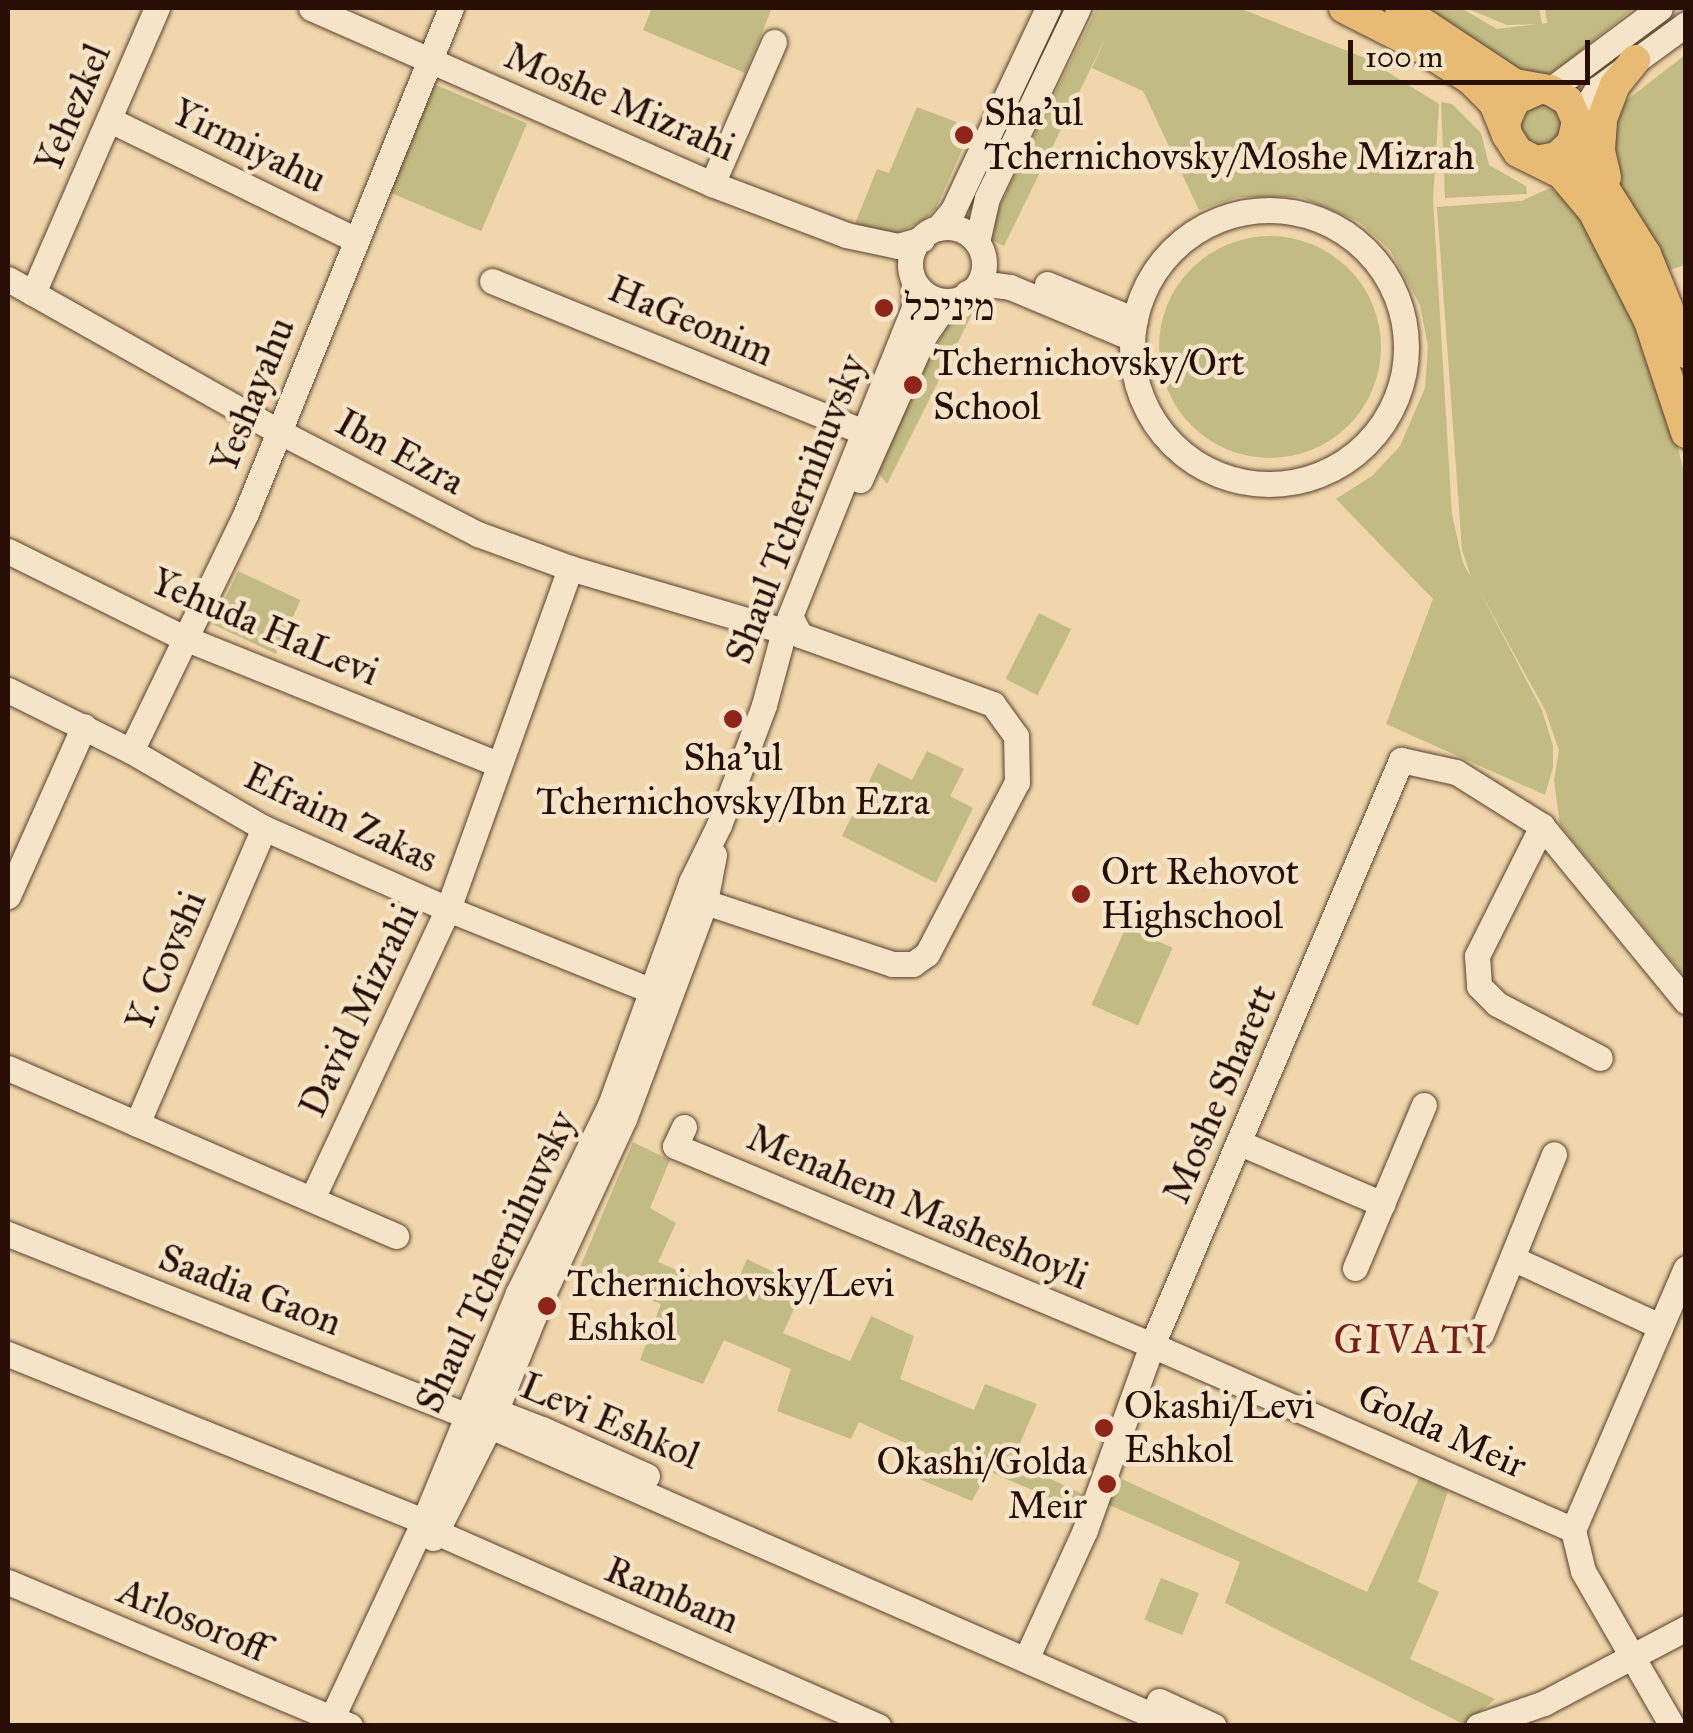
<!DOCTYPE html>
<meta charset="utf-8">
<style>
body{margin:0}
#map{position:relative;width:1693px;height:1733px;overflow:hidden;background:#f0d6aa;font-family:"IM FELL Great Primer","Frank Ruhl Libre",serif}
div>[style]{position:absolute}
.green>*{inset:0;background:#c2bb83;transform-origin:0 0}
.round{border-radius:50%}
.roads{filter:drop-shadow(0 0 2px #5a402e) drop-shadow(0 0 2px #5a402e)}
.minor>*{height:25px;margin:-12.5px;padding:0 12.5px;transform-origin:12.5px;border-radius:12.5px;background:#f5e4c8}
.minor>.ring{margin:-12.5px;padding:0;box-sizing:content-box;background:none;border:25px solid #f5e4c8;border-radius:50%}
.major>*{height:30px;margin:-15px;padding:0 15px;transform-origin:15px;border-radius:15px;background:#e8bb75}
.dots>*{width:28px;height:28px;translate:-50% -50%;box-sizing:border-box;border:5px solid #f5e4c8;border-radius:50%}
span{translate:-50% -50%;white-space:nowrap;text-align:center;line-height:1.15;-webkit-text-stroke:9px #f5e4c8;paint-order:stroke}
.street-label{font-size:38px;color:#280e04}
.poi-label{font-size:38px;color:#280e04}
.left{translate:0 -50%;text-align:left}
.right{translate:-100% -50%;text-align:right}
.neighbourhood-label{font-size:40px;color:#7a1f14;letter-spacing:2.5px}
.frame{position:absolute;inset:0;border:10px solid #280e04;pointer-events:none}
.scale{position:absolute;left:1348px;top:40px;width:242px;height:45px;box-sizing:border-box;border:5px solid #280e04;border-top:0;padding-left:12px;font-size:30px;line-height:35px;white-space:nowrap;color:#280e04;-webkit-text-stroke:8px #f5e4c8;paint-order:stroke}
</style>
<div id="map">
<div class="green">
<div style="clip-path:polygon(652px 8px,772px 8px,745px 73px,643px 30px)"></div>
<div style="clip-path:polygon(1097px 8px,1239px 8px,1365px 58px,1439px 104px,1433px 200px,1452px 515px,1463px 563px,1471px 577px,1462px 550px,1437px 207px,1521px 201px,1550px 188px,1586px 213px,1664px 393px,1685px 476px,1685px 977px,1560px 825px,1554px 780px,1559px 750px,1545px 710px,1478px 588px,1542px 710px,1553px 746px,1553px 767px,1545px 795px,1386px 724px,1433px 599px,1336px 499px,1372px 476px,1400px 446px,1425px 388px,1428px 346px,1420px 305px,1390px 250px,1359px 222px,1301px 197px,1239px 197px,1199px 210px,1143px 91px,1092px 68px,1107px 35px,1004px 246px,985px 236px)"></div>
<div style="clip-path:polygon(1417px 8px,1461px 8px,1497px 29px,1538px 24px,1507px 25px,1466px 8px,1539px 8px,1542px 24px,1547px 23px,1545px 8px,1634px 8px,1555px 71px,1544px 75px,1520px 70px)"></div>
<div style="clip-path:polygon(1685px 55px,1685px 265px,1666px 271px,1621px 190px,1611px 141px,1623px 103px)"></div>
<div style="left:434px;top:84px;width:101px;height:117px;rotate:23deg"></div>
<div style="clip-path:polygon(1543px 99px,1564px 113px,1559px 144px,1529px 148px,1516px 118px)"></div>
<div style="clip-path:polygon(1441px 102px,1452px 104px,1481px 133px,1489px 165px,1526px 186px,1527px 194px,1445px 198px)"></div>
<div style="clip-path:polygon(917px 107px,972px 128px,936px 208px,925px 219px,897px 233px,885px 236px,854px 226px,877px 169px,889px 173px)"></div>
<div class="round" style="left:1159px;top:236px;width:222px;height:222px"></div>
<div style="clip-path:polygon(972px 314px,887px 484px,873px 466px,885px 433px,950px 322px)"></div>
<div style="left:238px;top:571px;width:69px;height:59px;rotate:25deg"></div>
<div style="left:1039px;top:613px;width:36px;height:74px;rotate:27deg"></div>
<div style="clip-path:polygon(927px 751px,964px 769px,950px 796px,973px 808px,936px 883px,842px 836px,878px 763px,912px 780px)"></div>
<div style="left:1126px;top:927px;width:51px;height:85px;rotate:24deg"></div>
<div style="clip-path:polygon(633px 1142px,670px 1160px,650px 1208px,676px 1223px,658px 1262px,732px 1294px,747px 1259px,804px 1287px,783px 1333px,850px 1361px,871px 1316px,914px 1336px,900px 1379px,974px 1410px,985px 1384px,1037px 1404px,1012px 1461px,1087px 1496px,1083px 1512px,988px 1471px,972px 1501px,919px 1479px,925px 1452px,859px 1422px,851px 1439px,777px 1411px,791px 1369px,724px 1340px,703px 1384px,640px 1360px,661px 1304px,578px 1272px)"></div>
<div style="clip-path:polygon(1420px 1476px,1448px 1491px,1418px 1582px,1439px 1592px,1410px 1659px,1495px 1699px,1465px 1725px,1225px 1603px,1240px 1562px,1107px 1504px,1122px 1479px,1367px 1592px)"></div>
<div style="left:1161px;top:1578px;width:41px;height:45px;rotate:22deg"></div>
</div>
<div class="roads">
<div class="minor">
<div style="left:311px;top:8px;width:438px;rotate:23.7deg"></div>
<div style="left:712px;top:184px;width:143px;rotate:20.8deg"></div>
<div style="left:846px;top:235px;width:53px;rotate:11.9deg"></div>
<div style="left:898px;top:246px;width:25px;rotate:-16deg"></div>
<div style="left:1550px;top:90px;width:137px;rotate:-36.7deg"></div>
<div style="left:110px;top:120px;width:274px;rotate:26deg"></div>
<div style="left:1577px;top:121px;width:38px;rotate:-58deg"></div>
<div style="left:1597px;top:89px;width:110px;rotate:-36.1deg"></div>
<div style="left:712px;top:184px;width:155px;rotate:-66.4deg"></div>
<div class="ring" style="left:1132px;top:210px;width:249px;height:249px"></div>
<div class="ring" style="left:910px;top:227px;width:49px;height:49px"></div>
<div style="left:938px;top:228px;width:23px;rotate:-50deg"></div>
<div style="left:953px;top:210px;width:223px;rotate:-64.8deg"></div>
<div style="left:977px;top:242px;width:45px;rotate:-77.2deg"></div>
<div style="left:987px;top:198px;width:211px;rotate:-64.4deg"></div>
<div style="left:8px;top:279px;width:312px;rotate:29.4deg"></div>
<div style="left:280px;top:432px;width:223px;rotate:27.3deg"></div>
<div style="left:478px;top:534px;width:98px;rotate:20.3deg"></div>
<div style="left:570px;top:568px;width:223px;rotate:16.4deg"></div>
<div style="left:492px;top:281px;width:399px;rotate:22.1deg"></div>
<div style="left:1047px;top:284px;width:95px;rotate:22.2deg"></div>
<div style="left:33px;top:293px;width:311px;rotate:-66.5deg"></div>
<div style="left:967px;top:293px;width:22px;rotate:-24deg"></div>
<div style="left:987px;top:284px;width:23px;rotate:7deg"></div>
<div style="left:1010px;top:287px;width:132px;rotate:22.7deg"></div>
<div style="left:860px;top:480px;width:158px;rotate:-66deg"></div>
<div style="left:924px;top:336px;width:42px;rotate:-55.6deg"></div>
<div style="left:8px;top:551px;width:194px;rotate:26.3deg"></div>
<div style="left:182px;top:637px;width:341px;rotate:21.9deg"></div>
<div style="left:8px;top:690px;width:137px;rotate:26.4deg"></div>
<div style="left:131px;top:751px;width:154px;rotate:30.1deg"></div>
<div style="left:264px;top:828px;width:201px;rotate:23.8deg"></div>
<div style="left:448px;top:909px;width:222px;rotate:21.9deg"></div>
<div style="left:131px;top:751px;width:264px;rotate:-64.2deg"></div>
<div style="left:246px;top:513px;width:545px;rotate:-67.91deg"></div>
<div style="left:1542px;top:826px;width:145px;rotate:116.6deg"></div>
<div style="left:1477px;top:956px;width:30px;rotate:86deg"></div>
<div style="left:1479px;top:986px;width:25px;rotate:45deg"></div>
<div style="left:1497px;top:1004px;width:116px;rotate:27.7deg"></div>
<div style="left:8px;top:896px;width:186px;rotate:-65.9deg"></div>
<div style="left:705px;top:902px;width:197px;rotate:18.3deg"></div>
<div style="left:892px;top:964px;width:21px"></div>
<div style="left:913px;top:964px;width:17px;rotate:-36deg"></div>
<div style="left:927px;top:954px;width:194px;rotate:-62.4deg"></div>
<div style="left:1017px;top:782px;width:46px;rotate:-91.2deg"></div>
<div style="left:1016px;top:736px;width:39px;rotate:-126deg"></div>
<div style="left:993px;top:704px;width:205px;rotate:-160.3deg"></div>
<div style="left:800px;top:635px;width:21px;rotate:-118deg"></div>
<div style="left:8px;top:1068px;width:423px;rotate:23.4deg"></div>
<div style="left:137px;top:1124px;width:322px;rotate:-66.8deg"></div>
<div style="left:684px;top:1127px;width:21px;rotate:115deg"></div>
<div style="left:675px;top:1146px;width:517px;rotate:22.65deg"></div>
<div style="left:1152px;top:1345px;width:460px;rotate:23.7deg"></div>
<div style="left:1240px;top:1143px;width:155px;rotate:23.2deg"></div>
<div style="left:312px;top:1199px;width:320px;rotate:-64.9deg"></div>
<div style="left:448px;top:909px;width:362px;rotate:-70.3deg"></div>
<div style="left:8px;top:1234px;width:492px;rotate:21.6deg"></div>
<div style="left:465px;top:1415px;width:777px;rotate:23.6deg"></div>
<div style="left:1512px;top:1258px;width:163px;rotate:24.7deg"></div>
<div style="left:1355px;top:1268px;width:177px;rotate:-67.1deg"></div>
<div style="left:1481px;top:1334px;width:194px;rotate:-67.9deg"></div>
<div style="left:8px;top:1354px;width:448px;rotate:21.9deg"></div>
<div style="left:480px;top:1413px;width:15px;rotate:-8deg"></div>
<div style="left:495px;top:1411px;width:50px;rotate:21deg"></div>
<div style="left:542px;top:1429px;width:115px;rotate:24.1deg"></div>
<div style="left:1573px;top:1530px;width:285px;rotate:-66.7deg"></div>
<div style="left:1573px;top:1530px;width:42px;rotate:76.3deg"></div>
<div style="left:1583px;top:1571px;width:179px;rotate:60.1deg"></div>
<div style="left:436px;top:1532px;width:483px;rotate:23.7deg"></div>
<div style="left:433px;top:1538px;width:124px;rotate:-63.2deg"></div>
<div style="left:489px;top:1427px;width:134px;rotate:-68deg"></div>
<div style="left:539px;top:1303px;width:203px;rotate:-65.2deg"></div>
<div style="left:624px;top:1119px;width:232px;rotate:-69.5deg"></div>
<div style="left:705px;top:902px;width:48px;rotate:-79.2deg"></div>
<div style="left:8px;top:1582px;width:371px;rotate:22.8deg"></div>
<div style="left:1026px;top:1659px;width:142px;rotate:-65.4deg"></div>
<div style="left:1085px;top:1530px;width:197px;rotate:-70.1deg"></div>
<div style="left:1152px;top:1345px;width:636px;rotate:-66.94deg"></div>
<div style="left:1401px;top:760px;width:56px;rotate:12.3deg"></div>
<div style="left:1456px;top:772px;width:102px;rotate:32.1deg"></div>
<div style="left:1542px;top:826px;width:227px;rotate:50.6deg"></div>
<div style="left:1159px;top:1701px;width:60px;rotate:24.4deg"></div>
<div style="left:328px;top:1726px;width:226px;rotate:-64.9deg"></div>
<div style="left:424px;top:1521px;width:247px;rotate:-67.6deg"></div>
<div style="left:518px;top:1293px;width:209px;rotate:-63.9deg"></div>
<div style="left:610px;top:1105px;width:237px;rotate:-70deg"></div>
<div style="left:691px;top:882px;width:64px;rotate:-63.8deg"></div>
<div style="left:719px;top:825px;width:128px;rotate:-69.4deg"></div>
<div style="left:764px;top:705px;width:77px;rotate:-74.9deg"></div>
<div style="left:784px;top:631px;width:351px;rotate:-68.1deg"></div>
<div style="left:915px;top:305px;width:22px;rotate:-93deg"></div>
<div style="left:1478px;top:1726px;width:70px;rotate:-19.2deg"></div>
<div style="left:1544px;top:1703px;width:161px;rotate:-27.8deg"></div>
</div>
<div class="major">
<div style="left:1344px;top:8px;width:82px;rotate:26.9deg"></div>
<div style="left:1417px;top:45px;width:64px;rotate:32.9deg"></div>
<div style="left:1471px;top:80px;width:33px;rotate:45deg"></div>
<div style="left:1494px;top:103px;width:32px;rotate:68deg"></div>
<div style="left:1400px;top:8px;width:138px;rotate:33.5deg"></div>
<div style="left:1515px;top:84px;width:36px;rotate:10deg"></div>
<div style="left:1550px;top:90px;width:21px;rotate:31deg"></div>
<div style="left:1568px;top:101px;width:22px;rotate:66deg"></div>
<div style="left:1577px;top:121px;width:23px;rotate:103deg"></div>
<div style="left:1572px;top:143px;width:21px;rotate:137deg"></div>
<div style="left:1557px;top:157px;width:20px;rotate:169deg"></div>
<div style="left:1537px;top:90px;width:24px;rotate:156deg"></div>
<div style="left:1515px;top:100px;width:24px;rotate:114deg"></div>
<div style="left:1505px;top:122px;width:13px;rotate:81deg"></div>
<div style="left:1507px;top:135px;width:20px;rotate:57deg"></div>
<div style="left:1518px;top:152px;width:49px;rotate:26.6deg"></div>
<div style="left:1562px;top:174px;width:48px;rotate:50deg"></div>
<div style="left:1593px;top:211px;width:123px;rotate:63deg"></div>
<div style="left:1649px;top:321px;width:118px;rotate:71.7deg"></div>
<div style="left:1576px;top:133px;width:34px;rotate:67deg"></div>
<div style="left:1589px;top:164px;width:107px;rotate:57.7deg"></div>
<div style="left:1646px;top:254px;width:107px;rotate:68deg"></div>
<div style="left:1606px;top:177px;width:28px;rotate:-103deg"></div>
<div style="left:1600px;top:150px;width:31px;rotate:-86deg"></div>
<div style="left:1602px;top:119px;width:36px;rotate:-69deg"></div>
<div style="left:1615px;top:85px;width:32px;rotate:-51deg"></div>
</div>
</div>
<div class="dots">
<div style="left:964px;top:135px;background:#8f2418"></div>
<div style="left:884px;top:308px;background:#8f2418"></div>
<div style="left:913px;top:385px;background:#8f2418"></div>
<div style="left:733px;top:719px;background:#8f2418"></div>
<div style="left:1081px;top:894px;background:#8f2418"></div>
<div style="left:547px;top:1306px;background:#8f2418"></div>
<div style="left:1104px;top:1428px;background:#8f2418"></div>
<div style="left:1107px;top:1484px;background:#8f2418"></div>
</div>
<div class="street-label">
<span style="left:620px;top:102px;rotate:23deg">Moshe Mizrahi</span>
<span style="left:73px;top:108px;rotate:-67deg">Yehezkel</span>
<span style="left:249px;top:146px;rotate:26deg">Yirmiyahu</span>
<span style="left:691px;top:321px;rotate:23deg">HaGeonim</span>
<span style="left:253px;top:395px;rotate:-68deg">Yeshayahu</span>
<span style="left:400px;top:452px;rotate:28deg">Ibn Ezra</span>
<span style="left:796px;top:509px;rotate:-69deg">Shaul Tchernihuvsky</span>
<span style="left:265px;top:627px;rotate:23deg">Yehuda HaLevi</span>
<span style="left:341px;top:818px;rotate:25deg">Efraim Zakas</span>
<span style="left:166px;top:961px;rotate:-67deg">Y. Covshi</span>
<span style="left:359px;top:1010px;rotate:-65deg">David Mizrahi</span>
<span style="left:1220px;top:1094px;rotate:-67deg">Moshe Sharett</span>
<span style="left:918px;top:1207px;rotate:23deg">Menahem Masheshoyli</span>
<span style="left:496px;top:1262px;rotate:-65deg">Shaul Tchernihuvsky</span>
<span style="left:250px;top:1290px;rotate:21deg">Saadia Gaon</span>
<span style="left:610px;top:1421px;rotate:23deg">Levi Eshkol</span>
<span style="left:1442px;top:1431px;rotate:24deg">Golda Meir</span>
<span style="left:672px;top:1595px;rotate:23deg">Rambam</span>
<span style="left:193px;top:1620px;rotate:23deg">Arlosoroff</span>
</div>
<div class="poi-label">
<span class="left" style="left:984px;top:135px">Sha'ul<br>Tchernichovsky/Moshe Mizrah</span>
<span class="left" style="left:904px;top:308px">מיניכל</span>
<span class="left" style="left:933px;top:385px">Tchernichovsky/Ort<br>School</span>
<span style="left:733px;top:780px">Sha'ul<br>Tchernichovsky/Ibn Ezra</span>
<span class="left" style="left:1101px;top:894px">Ort Rehovot<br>Highschool</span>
<span class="left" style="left:567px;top:1306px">Tchernichovsky/Levi<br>Eshkol</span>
<span class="left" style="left:1124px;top:1428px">Okashi/Levi<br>Eshkol</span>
<span class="right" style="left:1087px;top:1484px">Okashi/Golda<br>Meir</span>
</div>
<div class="neighbourhood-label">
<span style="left:1412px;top:1340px">GIVATI</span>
</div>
<div class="frame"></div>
<div class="scale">100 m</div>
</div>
